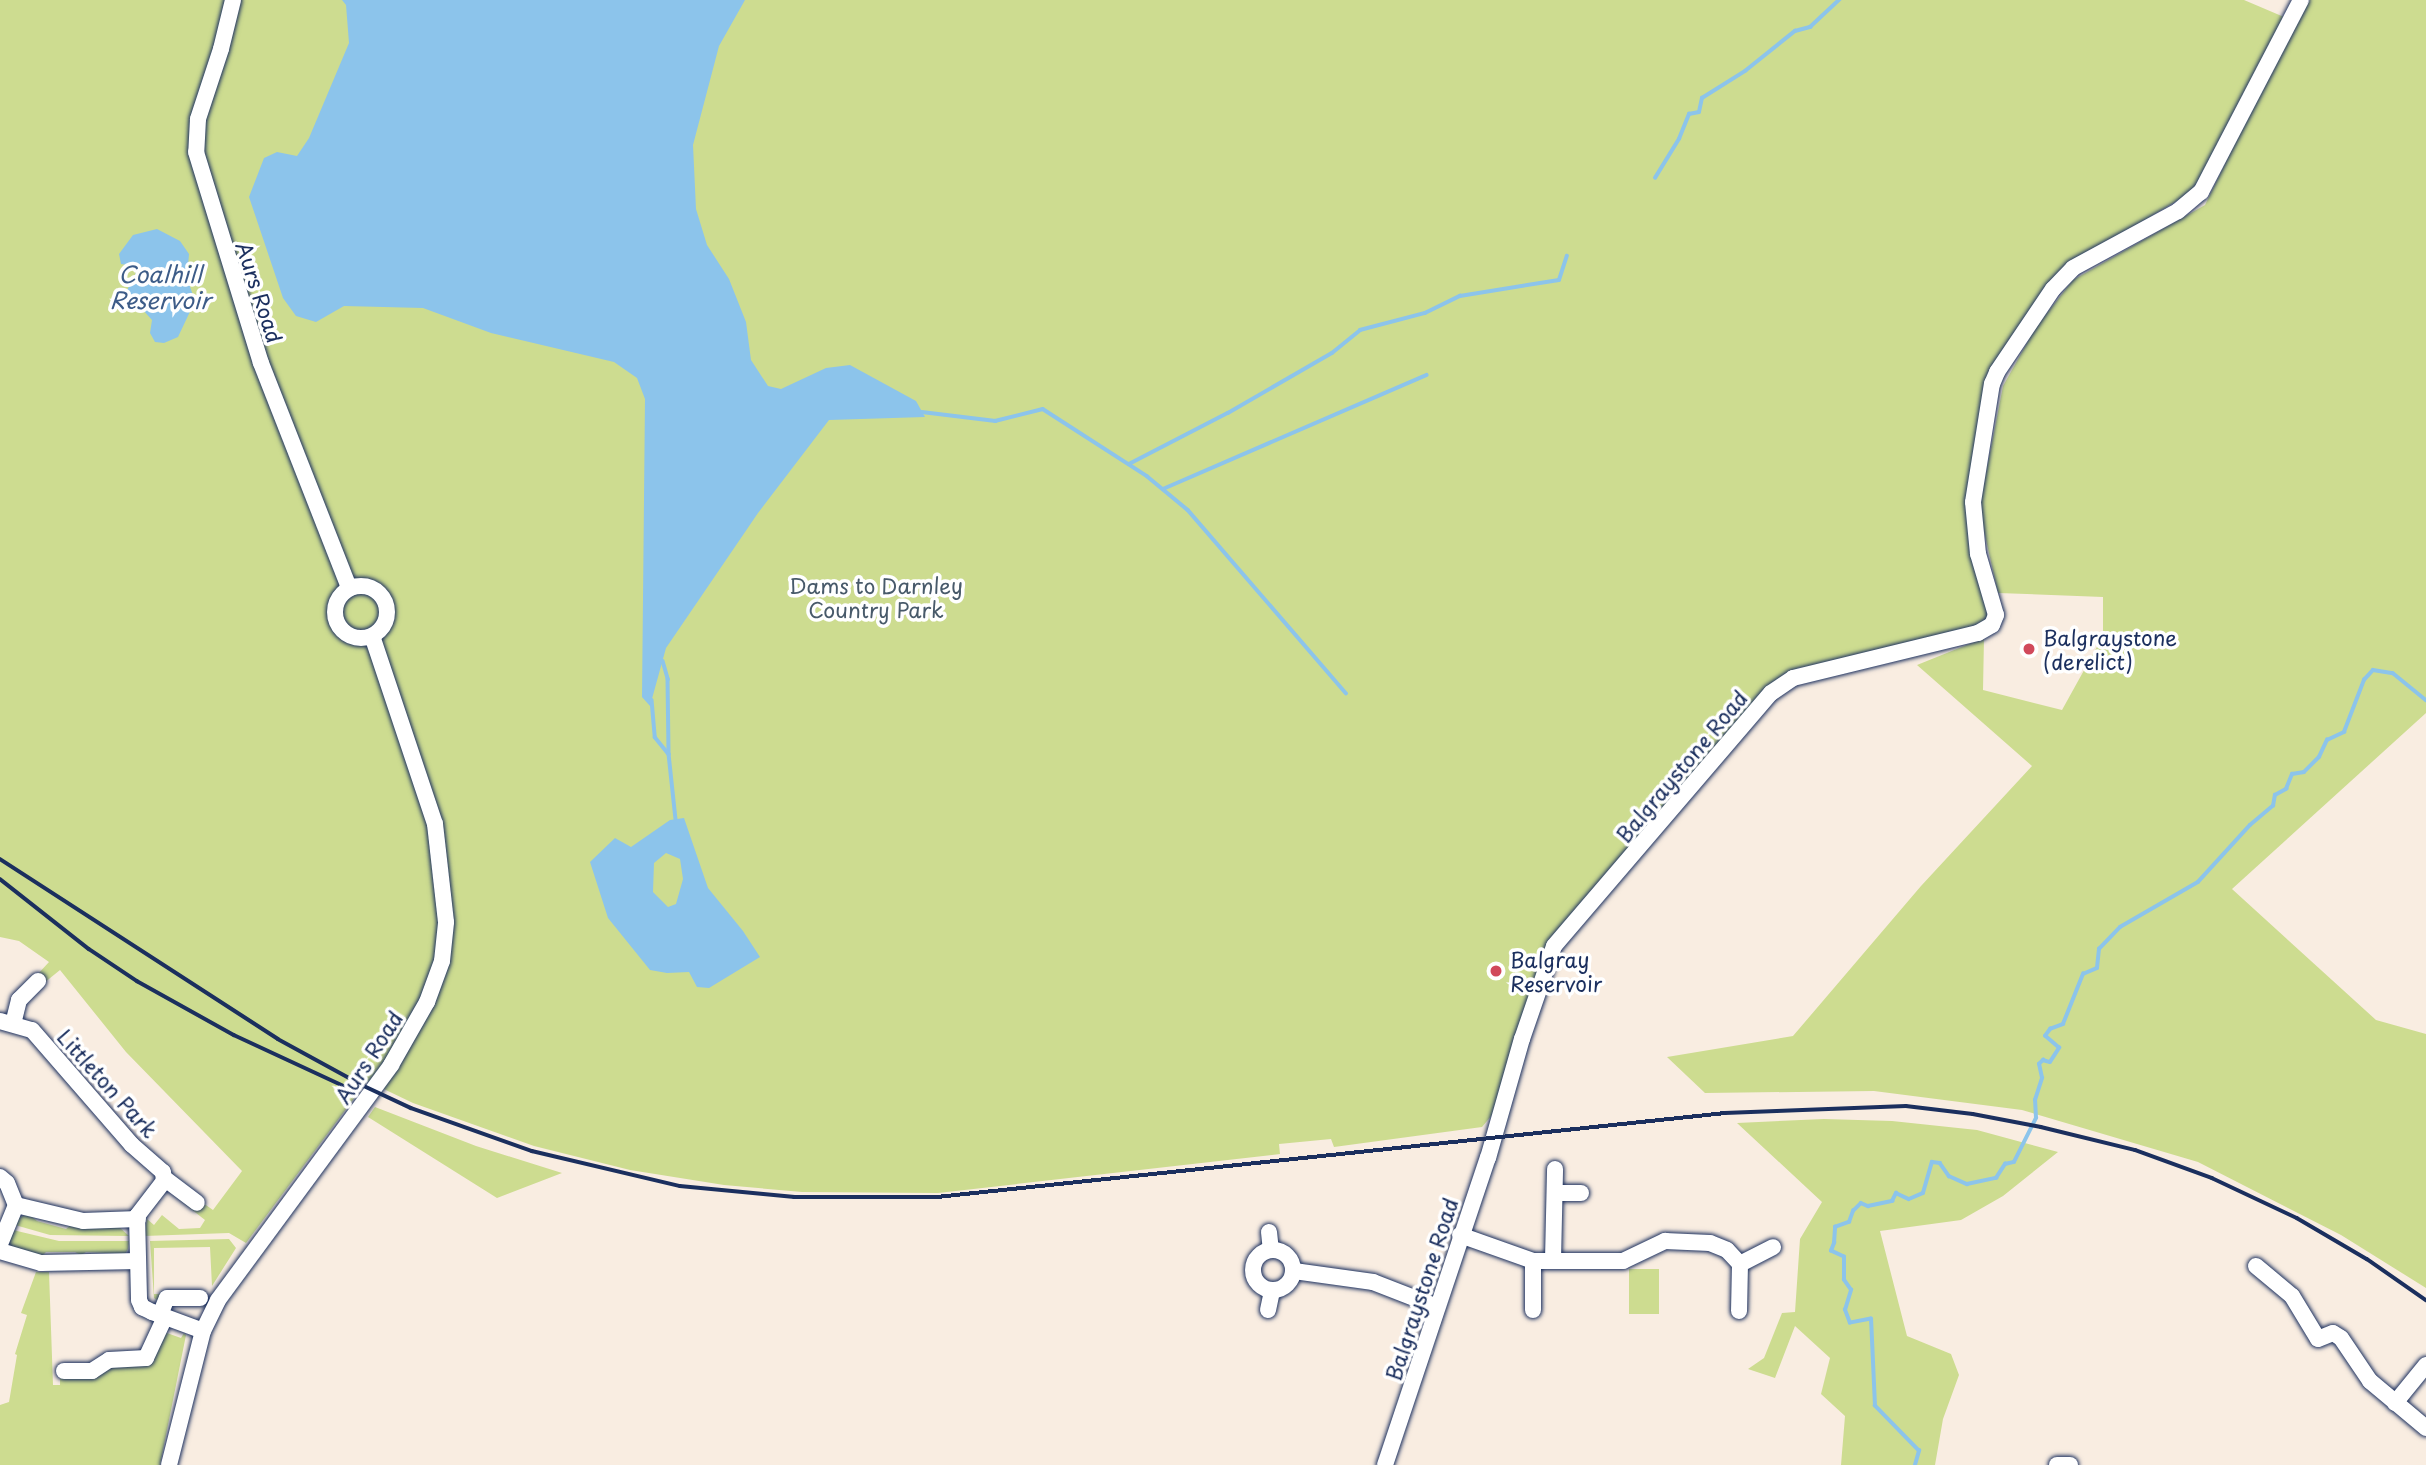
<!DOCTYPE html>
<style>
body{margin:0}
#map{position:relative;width:2426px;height:1465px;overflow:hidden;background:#f9ede1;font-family:"Playpen Sans",sans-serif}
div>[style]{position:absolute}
.green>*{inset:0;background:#cddc90;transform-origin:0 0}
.water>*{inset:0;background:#8cc4eb}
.stream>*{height:3.5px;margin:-1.75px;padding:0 1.75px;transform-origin:1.75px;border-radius:1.75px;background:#8cc4eb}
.roads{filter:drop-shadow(0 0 2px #1b2f5e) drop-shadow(0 0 2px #1b2f5e)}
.minor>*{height:16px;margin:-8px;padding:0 8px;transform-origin:8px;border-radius:8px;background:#fff}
.minor>.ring{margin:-8px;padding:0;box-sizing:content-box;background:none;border:16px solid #fff;border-radius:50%}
.rail>*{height:3.5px;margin:-1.75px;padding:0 1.75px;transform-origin:1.75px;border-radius:1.75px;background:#1b2f5e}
.dots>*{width:19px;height:19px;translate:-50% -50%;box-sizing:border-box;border:4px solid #fff;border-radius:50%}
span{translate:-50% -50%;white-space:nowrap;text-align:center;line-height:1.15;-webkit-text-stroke:7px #fff;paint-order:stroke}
.street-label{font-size:21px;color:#1b2f5e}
.park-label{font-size:21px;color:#485a6a}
.poi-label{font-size:21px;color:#1b2f5e}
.left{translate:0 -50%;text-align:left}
.water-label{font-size:23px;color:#3d5c88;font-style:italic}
</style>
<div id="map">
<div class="green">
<div style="clip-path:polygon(0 0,2244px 0,2284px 17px,2205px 171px,2190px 193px,2059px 271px,1990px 369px,1966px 499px,1969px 545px,1988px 602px,1989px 619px,1978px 627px,1858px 659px,1798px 668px,1765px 694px,1559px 937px,1492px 1115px,1482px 1127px,1334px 1147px,1331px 1139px,1279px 1144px,1280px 1154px,938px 1193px,802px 1192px,724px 1185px,630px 1170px,534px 1146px,413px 1103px,367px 1081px,246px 1243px,229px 1233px,144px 1236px,147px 1219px,154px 1225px,162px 1215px,179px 1229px,200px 1228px,205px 1220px,168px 1191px,203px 1203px,213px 1210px,242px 1171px,126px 1052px,60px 970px,44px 983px,37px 975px,49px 962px,19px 941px,0 937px)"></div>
<div style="clip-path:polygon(2310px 0,2426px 0,2426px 713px,2232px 889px,2376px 1020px,2426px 1034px,2426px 1288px,2341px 1235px,2198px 1162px,2022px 1110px,1874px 1091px,1705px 1093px,1667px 1057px,1793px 1036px,1921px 886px,2032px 766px,1917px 665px,1984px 638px,1983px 690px,2062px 710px,2103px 636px,2103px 597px,1998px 593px,1979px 509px,2003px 386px,2036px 327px,2073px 280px,2205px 205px,2278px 54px)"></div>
<div style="clip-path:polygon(375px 1107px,476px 1146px,562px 1173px,497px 1198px,368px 1117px)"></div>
<div style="clip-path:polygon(1824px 1119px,1892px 1121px,1977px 1130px,2058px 1152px,2003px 1196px,1961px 1220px,1880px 1231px,1907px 1336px,1951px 1354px,1959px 1375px,1943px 1419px,1935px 1465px,1841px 1465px,1845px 1416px,1821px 1394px,1830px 1358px,1795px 1326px,1775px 1378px,1748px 1369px,1764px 1358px,1782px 1313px,1795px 1312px,1800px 1239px,1822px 1202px,1737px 1123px)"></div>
<div style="clip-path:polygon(28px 1213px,37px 1221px,66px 1229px,72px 1224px,118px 1226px,129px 1236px,50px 1235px,15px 1225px,16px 1220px)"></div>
<div style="clip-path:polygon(13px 1230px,59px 1241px,129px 1241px,128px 1249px,125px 1254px,86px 1252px,81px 1255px,75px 1252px,46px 1252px,40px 1258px,8px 1248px)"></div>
<div style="clip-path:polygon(229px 1239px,236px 1248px,212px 1286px,210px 1247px,154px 1248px,154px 1294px,160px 1294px,160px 1302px,154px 1298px,150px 1241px)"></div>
<div style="left:1629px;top:1269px;width:30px;height:45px"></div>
<div style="clip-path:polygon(36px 1272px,49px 1272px,53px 1385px,60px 1385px,60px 1376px,138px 1362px,164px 1332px,181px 1338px,184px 1333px,186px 1335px,160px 1465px,0 1465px,0 1405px,9px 1402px,17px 1355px,15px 1354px,27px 1315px,21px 1313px)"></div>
</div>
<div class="water">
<div style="clip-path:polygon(342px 0,745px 0,719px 46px,693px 145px,696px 209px,707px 245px,729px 279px,746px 322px,751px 360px,768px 386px,781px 389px,826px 368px,850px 365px,916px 401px,925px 417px,829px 420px,758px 513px,666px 648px,650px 706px,642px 697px,645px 399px,637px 378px,614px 362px,491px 333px,423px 308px,344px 306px,316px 322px,296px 316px,283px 298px,249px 197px,264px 158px,277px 152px,297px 156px,309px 138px,349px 43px,346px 5px)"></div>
<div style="clip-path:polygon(157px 229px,180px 241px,189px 254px,187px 278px,195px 301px,178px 337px,164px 343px,155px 342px,150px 333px,152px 320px,143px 310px,131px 307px,122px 300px,139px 267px,121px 264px,119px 254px,133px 235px)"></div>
<div style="clip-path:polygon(evenodd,684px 818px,708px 888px,743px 931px,760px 957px,709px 988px,697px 987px,689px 972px,667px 973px,650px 970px,608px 918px,590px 862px,615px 838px,631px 847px,670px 820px,684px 818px,666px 853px,680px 859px,683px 879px,676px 904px,668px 907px,653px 892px,654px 863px,666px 853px)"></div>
</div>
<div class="stream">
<div style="left:1655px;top:178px;width:46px;rotate:-58.4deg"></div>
<div style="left:1679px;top:139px;width:27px;rotate:-68deg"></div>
<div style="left:1689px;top:114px;width:10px;rotate:-11deg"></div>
<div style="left:1699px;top:112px;width:14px;rotate:-78deg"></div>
<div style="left:1702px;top:98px;width:51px;rotate:-32.1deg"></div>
<div style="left:1745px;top:71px;width:64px;rotate:-38.7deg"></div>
<div style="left:1795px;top:31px;width:16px;rotate:-15deg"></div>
<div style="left:1810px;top:27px;width:40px;rotate:-43deg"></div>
<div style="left:922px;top:412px;width:74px;rotate:7deg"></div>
<div style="left:995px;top:421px;width:49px;rotate:-14deg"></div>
<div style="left:1043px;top:409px;width:124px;rotate:32.8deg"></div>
<div style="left:1147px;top:476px;width:53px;rotate:39.7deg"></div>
<div style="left:1188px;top:510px;width:242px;rotate:49.2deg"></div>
<div style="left:1129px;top:464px;width:111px;rotate:-27.3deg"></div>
<div style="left:1228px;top:413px;width:120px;rotate:-30deg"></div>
<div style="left:1332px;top:353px;width:36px;rotate:-39deg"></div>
<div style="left:1360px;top:330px;width:67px;rotate:-14.7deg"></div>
<div style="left:1425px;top:313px;width:39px;rotate:-26deg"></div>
<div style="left:1460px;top:296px;width:100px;rotate:-9.2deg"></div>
<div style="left:1559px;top:280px;width:25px;rotate:-72deg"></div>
<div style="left:1163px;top:489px;width:287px;rotate:-23.4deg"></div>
<div style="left:663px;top:661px;width:19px;rotate:74deg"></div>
<div style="left:668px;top:679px;width:75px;rotate:89.2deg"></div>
<div style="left:652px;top:700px;width:37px;rotate:85deg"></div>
<div style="left:655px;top:737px;width:22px;rotate:51deg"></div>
<div style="left:669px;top:754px;width:65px;rotate:83.9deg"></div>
<div style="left:1915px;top:1465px;width:15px;rotate:-74deg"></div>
<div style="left:1919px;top:1451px;width:63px;rotate:-134.4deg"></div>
<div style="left:1875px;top:1406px;width:87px;rotate:-92.6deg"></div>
<div style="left:1871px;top:1319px;width:21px;rotate:169deg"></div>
<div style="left:1850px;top:1323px;width:14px;rotate:-111deg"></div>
<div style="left:1845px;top:1310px;width:21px;rotate:-73deg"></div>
<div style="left:1851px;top:1290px;width:12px;rotate:-125deg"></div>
<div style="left:1844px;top:1280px;width:23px;rotate:-90deg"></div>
<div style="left:1844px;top:1257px;width:14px;rotate:-155deg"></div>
<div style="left:1831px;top:1251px;width:9px;rotate:-69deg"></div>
<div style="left:1834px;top:1243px;width:16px;rotate:-86deg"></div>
<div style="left:1835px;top:1227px;width:15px;rotate:-20deg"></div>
<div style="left:1849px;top:1222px;width:12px;rotate:-70deg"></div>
<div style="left:1853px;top:1211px;width:11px;rotate:-45deg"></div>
<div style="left:1861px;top:1203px;width:8px;rotate:23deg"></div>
<div style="left:1868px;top:1206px;width:25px;rotate:-12deg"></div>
<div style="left:1892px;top:1201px;width:9px;rotate:-63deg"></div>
<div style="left:1896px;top:1193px;width:14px;rotate:25deg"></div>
<div style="left:1909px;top:1199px;width:15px;rotate:-23deg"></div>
<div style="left:1923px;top:1193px;width:32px;rotate:-74deg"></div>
<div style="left:1932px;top:1162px;width:8px;rotate:7deg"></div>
<div style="left:1940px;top:1163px;width:16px;rotate:55deg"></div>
<div style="left:1949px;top:1176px;width:20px;rotate:24deg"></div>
<div style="left:1967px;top:1184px;width:30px;rotate:-12deg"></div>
<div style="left:1996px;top:1178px;width:17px;rotate:-57deg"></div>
<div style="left:2005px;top:1164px;width:9px;rotate:-13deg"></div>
<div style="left:2014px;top:1162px;width:49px;rotate:-63.4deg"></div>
<div style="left:2036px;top:1118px;width:18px;rotate:-93deg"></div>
<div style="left:2035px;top:1100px;width:23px;rotate:-72deg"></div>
<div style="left:2042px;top:1078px;width:14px;rotate:-102deg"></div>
<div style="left:2039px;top:1064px;width:6px;rotate:-45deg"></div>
<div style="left:2043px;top:1060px;width:7px;rotate:16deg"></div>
<div style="left:2050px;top:1062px;width:17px;rotate:-57deg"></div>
<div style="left:2059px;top:1048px;width:18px;rotate:-139deg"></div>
<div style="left:2045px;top:1036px;width:9px;rotate:-54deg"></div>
<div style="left:2050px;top:1029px;width:14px;rotate:-21deg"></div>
<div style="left:2063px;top:1024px;width:54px;rotate:-68.2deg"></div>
<div style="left:2083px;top:974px;width:15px;rotate:-23deg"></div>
<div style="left:2097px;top:968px;width:19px;rotate:-84deg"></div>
<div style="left:2099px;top:949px;width:30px;rotate:-46deg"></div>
<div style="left:2120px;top:927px;width:90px;rotate:-30deg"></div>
<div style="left:2198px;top:882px;width:77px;rotate:-47.6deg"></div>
<div style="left:2250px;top:825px;width:30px;rotate:-40deg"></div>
<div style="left:2273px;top:806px;width:11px;rotate:-80deg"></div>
<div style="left:2275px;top:795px;width:13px;rotate:-29deg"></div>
<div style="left:2286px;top:789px;width:16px;rotate:-68deg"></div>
<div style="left:2292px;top:774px;width:12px;rotate:-9deg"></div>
<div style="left:2304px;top:772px;width:21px;rotate:-45deg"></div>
<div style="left:2319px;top:757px;width:19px;rotate:-65deg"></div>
<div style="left:2327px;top:740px;width:19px;rotate:-25deg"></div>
<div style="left:2344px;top:732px;width:56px;rotate:-69deg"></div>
<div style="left:2364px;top:680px;width:13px;rotate:-48deg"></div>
<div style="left:2373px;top:670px;width:20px;rotate:9deg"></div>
<div style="left:2393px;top:673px;width:43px;rotate:39.3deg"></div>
</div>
<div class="roads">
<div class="minor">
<div style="left:233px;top:0;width:50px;rotate:103.8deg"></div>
<div style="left:221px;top:49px;width:74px;rotate:108.2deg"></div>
<div style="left:198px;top:119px;width:33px;rotate:93deg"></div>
<div style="left:196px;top:152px;width:221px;rotate:72.9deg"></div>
<div style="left:261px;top:363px;width:242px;rotate:68.6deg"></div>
<div class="ring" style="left:335px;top:586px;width:36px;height:36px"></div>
<div style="left:0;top:1021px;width:33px;rotate:16deg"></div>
<div style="left:32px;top:1030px;width:152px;rotate:49deg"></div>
<div style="left:132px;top:1145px;width:41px;rotate:41.1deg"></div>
<div style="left:163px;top:1172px;width:9px;rotate:84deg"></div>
<div style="left:164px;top:1181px;width:44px;rotate:127.6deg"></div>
<div style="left:137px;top:1216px;width:84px;rotate:88.6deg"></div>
<div style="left:139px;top:1300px;width:8px;rotate:67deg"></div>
<div style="left:142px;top:1307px;width:11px;rotate:27deg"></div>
<div style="left:152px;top:1312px;width:54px;rotate:20.4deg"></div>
<div style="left:13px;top:1024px;width:25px;rotate:-76deg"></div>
<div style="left:19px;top:1000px;width:27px;rotate:-45deg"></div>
<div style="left:0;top:1177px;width:9px;rotate:41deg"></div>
<div style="left:7px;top:1183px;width:24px;rotate:68deg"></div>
<div style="left:16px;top:1205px;width:42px;rotate:112.3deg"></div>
<div style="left:164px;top:1178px;width:41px;rotate:37.1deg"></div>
<div style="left:1555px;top:1193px;width:26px"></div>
<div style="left:16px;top:1205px;width:69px;rotate:13.4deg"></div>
<div style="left:83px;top:1221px;width:55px;rotate:-2.1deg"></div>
<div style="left:1269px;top:1232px;width:18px;rotate:84deg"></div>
<div style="left:1460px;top:1235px;width:77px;rotate:19.6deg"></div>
<div style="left:1533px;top:1261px;width:90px"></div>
<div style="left:1623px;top:1261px;width:47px;rotate:-25.5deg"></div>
<div style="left:1665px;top:1241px;width:45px;rotate:2.5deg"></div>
<div style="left:1710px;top:1243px;width:18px;rotate:22deg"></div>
<div style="left:1727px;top:1250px;width:19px;rotate:47deg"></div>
<div style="left:1740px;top:1264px;width:47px;rotate:91.2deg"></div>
<div class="ring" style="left:1253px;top:1250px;width:24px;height:24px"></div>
<div style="left:0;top:1251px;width:43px;rotate:16.3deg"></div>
<div style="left:41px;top:1263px;width:97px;rotate:-1.2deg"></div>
<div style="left:1553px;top:1260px;width:91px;rotate:-88.7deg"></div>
<div style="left:1533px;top:1261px;width:49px;rotate:90deg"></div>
<div style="left:1740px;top:1264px;width:37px;rotate:-27deg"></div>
<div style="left:2256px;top:1266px;width:47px;rotate:39.8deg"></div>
<div style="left:2292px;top:1296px;width:50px;rotate:58.8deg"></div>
<div style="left:2318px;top:1339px;width:16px;rotate:-22deg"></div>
<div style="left:2333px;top:1333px;width:9px;rotate:32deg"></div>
<div style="left:2341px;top:1338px;width:52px;rotate:56deg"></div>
<div style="left:2370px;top:1381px;width:73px;rotate:40deg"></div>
<div style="left:1294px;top:1271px;width:80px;rotate:7.9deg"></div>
<div style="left:1373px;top:1282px;width:69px;rotate:21.3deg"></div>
<div style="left:1268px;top:1310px;width:19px;rotate:-78deg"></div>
<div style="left:160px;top:1315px;width:18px;rotate:-68deg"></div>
<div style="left:167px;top:1298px;width:33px"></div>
<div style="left:64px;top:1371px;width:28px"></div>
<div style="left:92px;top:1371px;width:20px;rotate:-33deg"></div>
<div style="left:109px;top:1360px;width:37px;rotate:-3deg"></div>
<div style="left:146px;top:1358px;width:45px;rotate:-65.1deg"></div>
<div style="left:2395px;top:1403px;width:49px;rotate:-50.8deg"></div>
<div style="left:169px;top:1465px;width:138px;rotate:-75.8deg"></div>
<div style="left:203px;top:1331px;width:34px;rotate:-64deg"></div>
<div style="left:218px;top:1300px;width:292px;rotate:-53.6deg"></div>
<div style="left:391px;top:1065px;width:73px;rotate:-60.3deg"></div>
<div style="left:427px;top:1002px;width:44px;rotate:-69.9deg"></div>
<div style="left:442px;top:961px;width:39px;rotate:-84deg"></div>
<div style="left:446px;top:922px;width:99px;rotate:-96.4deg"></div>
<div style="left:435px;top:824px;width:198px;rotate:-108.5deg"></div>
<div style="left:1385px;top:1465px;width:324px;rotate:-71.5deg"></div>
<div style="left:1488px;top:1158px;width:124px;rotate:-74.1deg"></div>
<div style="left:1522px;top:1039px;width:98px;rotate:-71deg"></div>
<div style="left:1554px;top:946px;width:333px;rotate:-49.4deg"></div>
<div style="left:1771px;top:693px;width:27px;rotate:-34deg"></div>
<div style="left:1793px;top:678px;width:190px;rotate:-13.7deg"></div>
<div style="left:1978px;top:633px;width:16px;rotate:-30deg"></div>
<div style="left:1992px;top:625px;width:11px;rotate:-68deg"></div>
<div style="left:1996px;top:615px;width:64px;rotate:-106.4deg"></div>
<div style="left:1978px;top:554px;width:52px;rotate:-95.5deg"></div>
<div style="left:1973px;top:502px;width:120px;rotate:-80.9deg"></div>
<div style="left:1992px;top:384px;width:13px;rotate:-67deg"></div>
<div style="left:1997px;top:372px;width:100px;rotate:-56deg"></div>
<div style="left:2053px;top:289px;width:29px;rotate:-46deg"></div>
<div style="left:2073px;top:268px;width:119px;rotate:-28.5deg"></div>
<div style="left:2178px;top:211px;width:30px;rotate:-40deg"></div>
<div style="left:2201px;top:192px;width:216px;rotate:-62.5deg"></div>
<div style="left:2057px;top:1465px;width:13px"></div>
</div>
</div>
<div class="rail">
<div style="left:0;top:859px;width:331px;rotate:32.9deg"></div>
<div style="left:278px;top:1039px;width:96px;rotate:28.7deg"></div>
<div style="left:362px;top:1085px;width:54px;rotate:25.1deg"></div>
<div style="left:411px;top:1108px;width:128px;rotate:19.6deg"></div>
<div style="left:532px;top:1151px;width:152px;rotate:13.3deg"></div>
<div style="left:680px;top:1186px;width:115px;rotate:5.5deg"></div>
<div style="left:794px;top:1197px;width:143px"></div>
<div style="left:937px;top:1197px;width:792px;rotate:-6.08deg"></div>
<div style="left:1725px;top:1113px;width:181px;rotate:-2.2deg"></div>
<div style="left:1906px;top:1106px;width:67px;rotate:6.8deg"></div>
<div style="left:1973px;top:1114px;width:69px;rotate:10.8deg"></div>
<div style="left:2041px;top:1127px;width:97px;rotate:13.7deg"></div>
<div style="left:2135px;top:1150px;width:82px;rotate:20deg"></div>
<div style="left:2212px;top:1178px;width:94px;rotate:25.2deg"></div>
<div style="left:2297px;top:1218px;width:81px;rotate:30.4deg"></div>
<div style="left:2367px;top:1259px;width:72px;rotate:34.8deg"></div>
<div style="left:0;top:879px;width:113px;rotate:38.2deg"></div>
<div style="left:89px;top:949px;width:58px;rotate:33.7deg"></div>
<div style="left:137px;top:981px;width:111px;rotate:29.1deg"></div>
<div style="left:234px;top:1035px;width:123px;rotate:24.9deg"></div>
</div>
<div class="dots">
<div style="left:2029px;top:649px;background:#d1495b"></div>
<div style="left:1496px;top:971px;background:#d1495b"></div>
</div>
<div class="street-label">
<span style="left:260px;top:292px;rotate:72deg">Aurs Road</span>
<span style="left:1681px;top:766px;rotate:-50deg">Balgraystone Road</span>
<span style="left:368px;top:1057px;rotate:-57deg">Aurs Road</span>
<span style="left:108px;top:1083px;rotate:48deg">Littleton Park</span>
<span style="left:1421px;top:1289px;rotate:-72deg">Balgraystone Road</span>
</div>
<div class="park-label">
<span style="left:876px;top:597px">Dams to Darnley<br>Country Park</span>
</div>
<div class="poi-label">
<span class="left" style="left:2043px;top:649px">Balgraystone<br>(derelict)</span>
<span class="left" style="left:1510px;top:971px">Balgray<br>Reservoir</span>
</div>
<div class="water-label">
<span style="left:160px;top:287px">Coalhill<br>Reservoir</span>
</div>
</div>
